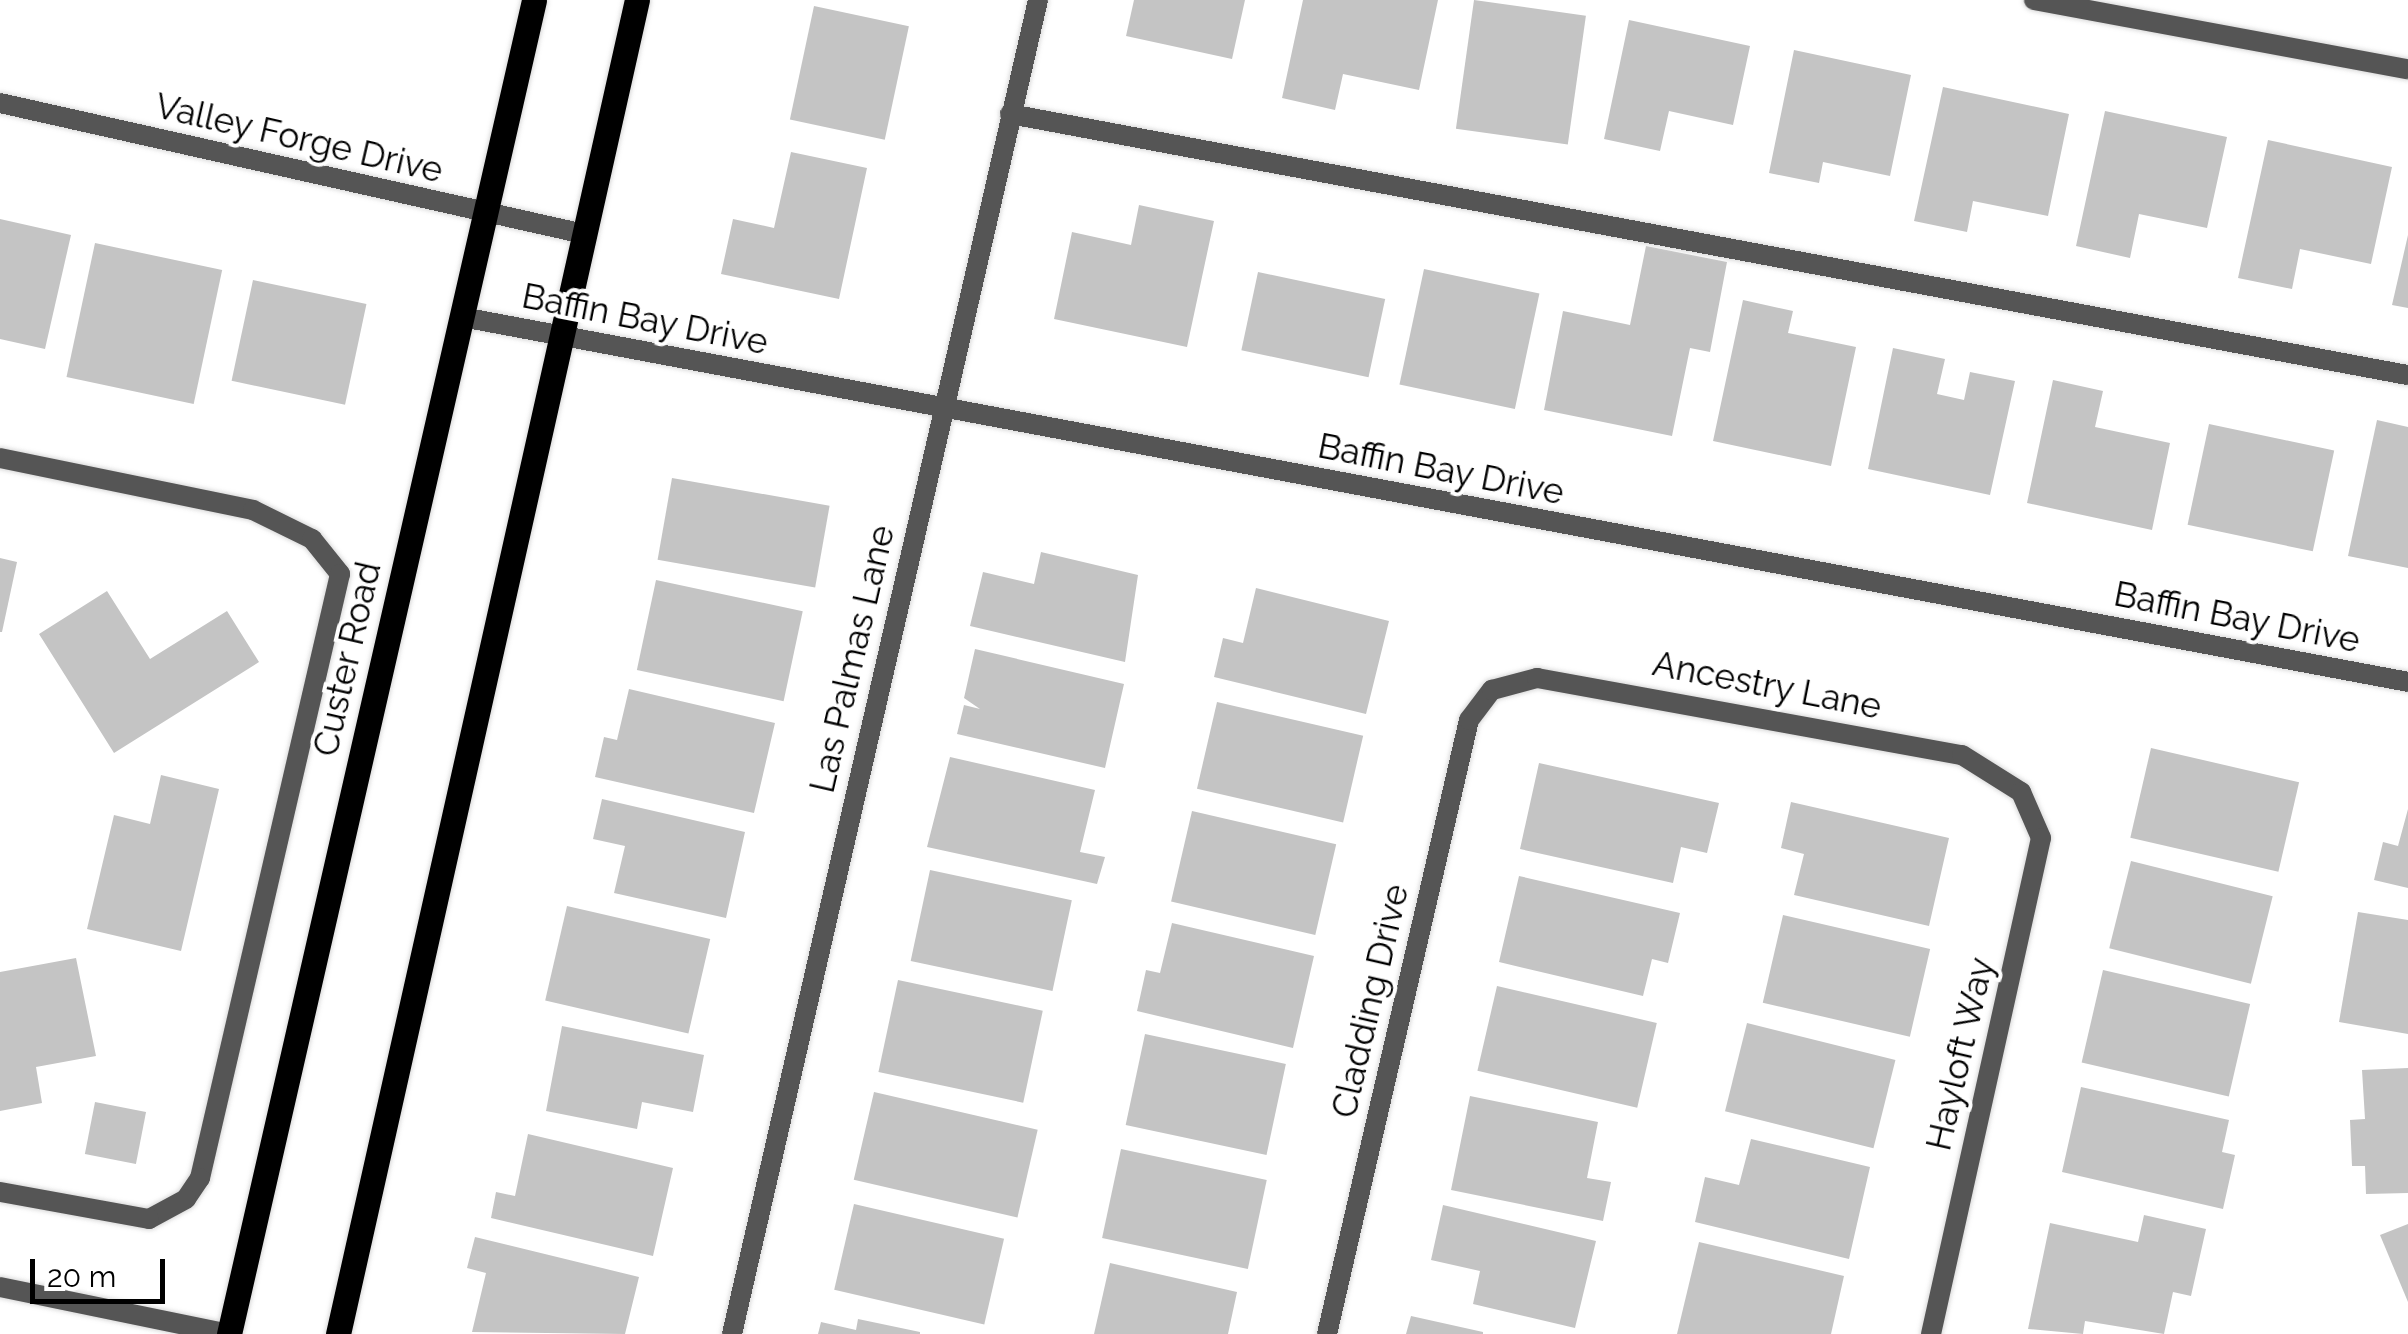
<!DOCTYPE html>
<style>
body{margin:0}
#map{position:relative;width:2408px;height:1334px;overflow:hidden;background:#fff;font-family:Raleway,sans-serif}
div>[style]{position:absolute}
.building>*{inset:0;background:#c4c4c4;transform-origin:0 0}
.roads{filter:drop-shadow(0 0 2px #dbdbdb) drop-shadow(0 0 2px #dbdbdb)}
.service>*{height:20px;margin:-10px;padding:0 10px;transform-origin:10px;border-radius:10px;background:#555}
.minor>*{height:20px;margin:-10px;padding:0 10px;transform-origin:10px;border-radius:10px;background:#555}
.tertiary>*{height:20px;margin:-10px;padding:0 10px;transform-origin:10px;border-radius:10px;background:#555}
.primary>*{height:25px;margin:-12.5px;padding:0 12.5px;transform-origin:12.5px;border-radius:12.5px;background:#000}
span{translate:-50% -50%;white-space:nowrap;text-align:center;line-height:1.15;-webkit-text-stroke:8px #fff;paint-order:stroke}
.street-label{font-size:35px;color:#000}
.scale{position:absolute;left:30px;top:1259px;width:135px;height:45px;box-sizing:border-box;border:5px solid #000;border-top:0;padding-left:12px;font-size:30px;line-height:35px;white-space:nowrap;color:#000;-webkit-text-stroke:8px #fff;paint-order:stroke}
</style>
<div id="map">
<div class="building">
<div style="clip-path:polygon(1134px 0,1245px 0,1232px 59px,1126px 36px)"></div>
<div style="clip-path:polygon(1303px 0,1438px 0,1419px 90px,1343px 74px,1335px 110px,1282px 98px)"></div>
<div style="left:1474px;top:0;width:113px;height:130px;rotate:8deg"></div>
<div style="left:814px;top:6px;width:97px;height:116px;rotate:12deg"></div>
<div style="clip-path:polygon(1629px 20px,1750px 46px,1733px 125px,1669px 111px,1660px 151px,1604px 139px)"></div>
<div style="clip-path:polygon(1794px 50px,1911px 75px,1890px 176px,1823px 162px,1819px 183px,1769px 173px)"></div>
<div style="clip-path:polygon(1943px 87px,2069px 114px,2048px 216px,1973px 201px,1967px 232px,1914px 221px)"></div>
<div style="clip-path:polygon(2105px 111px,2227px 137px,2207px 228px,2139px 214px,2130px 258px,2076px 246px)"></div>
<div style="clip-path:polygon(2268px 140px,2392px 167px,2371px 264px,2300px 249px,2292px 289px,2238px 278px)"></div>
<div style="clip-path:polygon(791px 152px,867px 168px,839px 299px,721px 274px,733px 219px,774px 228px)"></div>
<div style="clip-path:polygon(1139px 205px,1214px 221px,1187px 347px,1054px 319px,1072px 232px,1131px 245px)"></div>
<div style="clip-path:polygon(0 219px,71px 235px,45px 349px,0 339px)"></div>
<div style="clip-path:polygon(2408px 235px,2408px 308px,2392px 305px)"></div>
<div style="left:95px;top:243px;width:130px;height:137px;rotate:12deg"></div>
<div style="clip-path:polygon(1646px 246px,1727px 262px,1710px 352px,1690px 348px,1672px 436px,1544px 410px,1563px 311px,1630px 325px)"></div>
<div style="left:1424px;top:269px;width:118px;height:118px;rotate:12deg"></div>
<div style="left:1258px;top:272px;width:130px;height:80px;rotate:12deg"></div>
<div style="left:253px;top:280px;width:116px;height:103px;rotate:12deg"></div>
<div style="clip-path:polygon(1743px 300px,1793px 311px,1788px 333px,1856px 347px,1831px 466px,1713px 441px)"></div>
<div style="clip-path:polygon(1893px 348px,1945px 359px,1937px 394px,1964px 400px,1970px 372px,2015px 381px,1990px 495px,1868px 469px)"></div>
<div style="clip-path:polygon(2053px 380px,2103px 391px,2095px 427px,2170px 443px,2152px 530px,2027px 503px)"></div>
<div style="clip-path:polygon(2377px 420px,2408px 427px,2408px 568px,2348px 556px)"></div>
<div style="left:2209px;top:424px;width:128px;height:103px;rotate:12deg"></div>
<div style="left:672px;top:478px;width:160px;height:83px;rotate:10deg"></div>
<div style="clip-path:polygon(1041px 552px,1138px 575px,1125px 662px,970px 626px,983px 572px,1034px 584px)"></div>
<div style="clip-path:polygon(0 558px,17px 562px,2px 632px,0 632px)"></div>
<div style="left:656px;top:580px;width:150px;height:92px;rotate:12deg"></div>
<div style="clip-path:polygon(1256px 588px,1389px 621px,1366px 714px,1214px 677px,1223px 638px,1243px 643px)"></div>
<div style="clip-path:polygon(107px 591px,150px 659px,227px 611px,259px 662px,114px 753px,39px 634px)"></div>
<div style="clip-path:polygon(975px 649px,1124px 684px,1105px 768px,957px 734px,964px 705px,980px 709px,964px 698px)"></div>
<div style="clip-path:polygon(629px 689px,775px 723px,754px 813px,595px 777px,604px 737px,617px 740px)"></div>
<div style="left:1217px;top:702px;width:150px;height:89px;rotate:13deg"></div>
<div style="left:2151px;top:748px;width:152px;height:92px;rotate:13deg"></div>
<div style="clip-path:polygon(950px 757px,1095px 790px,1080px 852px,1105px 857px,1097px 884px,927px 847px)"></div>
<div style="clip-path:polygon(1539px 763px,1719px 803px,1707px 853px,1681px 847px,1673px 883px,1520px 849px)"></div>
<div style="clip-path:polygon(161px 775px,219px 789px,181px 951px,87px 929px,114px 815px,150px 824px)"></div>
<div style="clip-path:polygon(602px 799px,745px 832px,726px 918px,614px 893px,625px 846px,593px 839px)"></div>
<div style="clip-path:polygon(1791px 802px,1949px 838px,1929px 926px,1794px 895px,1804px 854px,1781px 848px)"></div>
<div style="clip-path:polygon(2408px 809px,2408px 888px,2374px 880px,2383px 842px,2398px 846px)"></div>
<div style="left:1192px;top:811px;width:148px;height:93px;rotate:13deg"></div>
<div style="left:2131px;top:861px;width:146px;height:90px;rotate:14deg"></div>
<div style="left:930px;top:870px;width:145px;height:93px;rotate:12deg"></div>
<div style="clip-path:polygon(1519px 876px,1680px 913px,1668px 963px,1652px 959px,1643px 996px,1499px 962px)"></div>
<div style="left:567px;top:906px;width:147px;height:97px;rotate:13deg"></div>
<div style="clip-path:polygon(2358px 912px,2408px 920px,2408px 1034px,2339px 1022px)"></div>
<div style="left:1783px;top:915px;width:151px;height:90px;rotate:13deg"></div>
<div style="clip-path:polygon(1172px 923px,1314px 956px,1293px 1048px,1137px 1011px,1146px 970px,1160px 973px)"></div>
<div style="clip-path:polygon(76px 958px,96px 1056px,36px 1067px,42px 1103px,0 1111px,0 972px)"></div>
<div style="left:2103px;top:970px;width:151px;height:95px;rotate:13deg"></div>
<div style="left:898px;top:980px;width:148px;height:94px;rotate:12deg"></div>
<div style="left:1497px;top:986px;width:164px;height:87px;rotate:13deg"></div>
<div style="left:1747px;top:1023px;width:153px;height:91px;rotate:14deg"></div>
<div style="clip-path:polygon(562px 1026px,704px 1055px,693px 1112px,642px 1102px,637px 1129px,546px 1111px)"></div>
<div style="left:1145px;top:1034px;width:144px;height:93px;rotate:12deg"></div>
<div style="clip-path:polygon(2408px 1068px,2408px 1193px,2366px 1194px,2365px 1166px,2352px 1166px,2350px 1120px,2365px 1119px,2362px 1070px)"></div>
<div style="clip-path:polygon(2081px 1087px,2229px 1120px,2222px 1152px,2235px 1155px,2223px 1209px,2062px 1172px)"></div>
<div style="left:874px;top:1092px;width:168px;height:90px;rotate:13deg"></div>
<div style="clip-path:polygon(1470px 1096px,1598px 1122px,1587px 1178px,1611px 1182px,1603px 1221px,1451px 1190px)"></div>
<div style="left:95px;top:1102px;width:52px;height:53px;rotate:11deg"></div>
<div style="clip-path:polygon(528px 1134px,673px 1168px,653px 1256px,491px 1218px,496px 1192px,515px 1196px)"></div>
<div style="clip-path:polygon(1751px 1139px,1870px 1167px,1849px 1259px,1695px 1222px,1705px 1177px,1739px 1185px)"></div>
<div style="left:1121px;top:1149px;width:149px;height:91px;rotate:12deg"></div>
<div style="left:854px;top:1204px;width:154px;height:88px;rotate:13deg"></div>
<div style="clip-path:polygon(1443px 1205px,1596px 1241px,1575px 1328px,1473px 1304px,1480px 1271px,1431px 1260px)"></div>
<div style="clip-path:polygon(2144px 1215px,2206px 1229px,2191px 1296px,2173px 1292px,2164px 1334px,2085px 1321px,2083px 1334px,2028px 1329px,2050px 1223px,2138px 1242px)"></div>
<div style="clip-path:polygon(2408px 1224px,2408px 1302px,2380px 1235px)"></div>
<div style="clip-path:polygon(475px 1237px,639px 1277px,625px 1334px,472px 1332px,486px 1273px,467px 1268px)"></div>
<div style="clip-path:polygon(1699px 1242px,1844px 1276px,1831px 1334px,1677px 1334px)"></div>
<div style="clip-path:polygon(1110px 1263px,1237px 1292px,1228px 1334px,1094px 1334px)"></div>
<div style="clip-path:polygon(1411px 1316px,1483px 1332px,1483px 1334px,1406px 1334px)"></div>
<div style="clip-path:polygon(858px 1319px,920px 1332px,920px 1334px,818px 1334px,821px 1322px,856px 1330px)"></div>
</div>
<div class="roads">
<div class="service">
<div style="left:1010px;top:114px;width:1422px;rotate:10.58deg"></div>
<div style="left:0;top:458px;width:258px;rotate:11.6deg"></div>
<div style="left:253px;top:510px;width:66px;rotate:26.2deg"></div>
<div style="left:312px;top:539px;width:45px;rotate:51.3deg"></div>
<div style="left:340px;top:574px;width:620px;rotate:103.05deg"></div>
<div style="left:200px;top:1178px;width:25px;rotate:124deg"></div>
<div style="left:186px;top:1199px;width:42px;rotate:151.6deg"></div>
<div style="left:149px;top:1219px;width:151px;rotate:-169.7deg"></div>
<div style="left:0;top:1287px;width:233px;rotate:11.6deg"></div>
</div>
<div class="minor">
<div style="left:2034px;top:0;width:380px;rotate:10.5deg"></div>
<div style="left:0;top:103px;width:599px;rotate:12.64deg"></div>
<div style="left:732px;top:1334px;width:1369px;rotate:-77.08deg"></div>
<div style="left:1327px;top:1334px;width:630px;rotate:-76.98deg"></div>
<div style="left:1469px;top:720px;width:38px;rotate:-53deg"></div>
<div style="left:1492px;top:690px;width:47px;rotate:-14.9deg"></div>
<div style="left:1537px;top:678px;width:432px;rotate:10.3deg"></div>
<div style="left:1962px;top:755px;width:70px;rotate:32.1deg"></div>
<div style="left:2021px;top:792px;width:50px;rotate:66.5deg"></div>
<div style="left:2041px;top:838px;width:508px;rotate:102.5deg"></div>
</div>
<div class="tertiary">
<div style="left:462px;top:317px;width:1980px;rotate:10.62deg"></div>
</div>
<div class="primary">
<div style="left:229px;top:1334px;width:1368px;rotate:-77.12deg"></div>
<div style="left:338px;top:1334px;width:1367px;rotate:-77.37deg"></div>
</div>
</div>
<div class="street-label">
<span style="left:299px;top:138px;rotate:13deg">Valley Forge Drive</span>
<span style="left:645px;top:319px;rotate:11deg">Baffin Bay Drive</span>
<span style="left:1441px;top:469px;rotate:11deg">Baffin Bay Drive</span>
<span style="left:2237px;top:617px;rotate:11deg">Baffin Bay Drive</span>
<span style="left:347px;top:659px;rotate:-77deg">Custer Road</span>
<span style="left:852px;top:659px;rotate:-77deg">Las Palmas Lane</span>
<span style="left:1767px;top:685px;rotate:11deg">Ancestry Lane</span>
<span style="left:1370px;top:1001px;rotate:-77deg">Cladding Drive</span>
<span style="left:1960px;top:1054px;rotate:-77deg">Hayloft Way</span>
</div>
<div class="scale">20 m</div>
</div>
